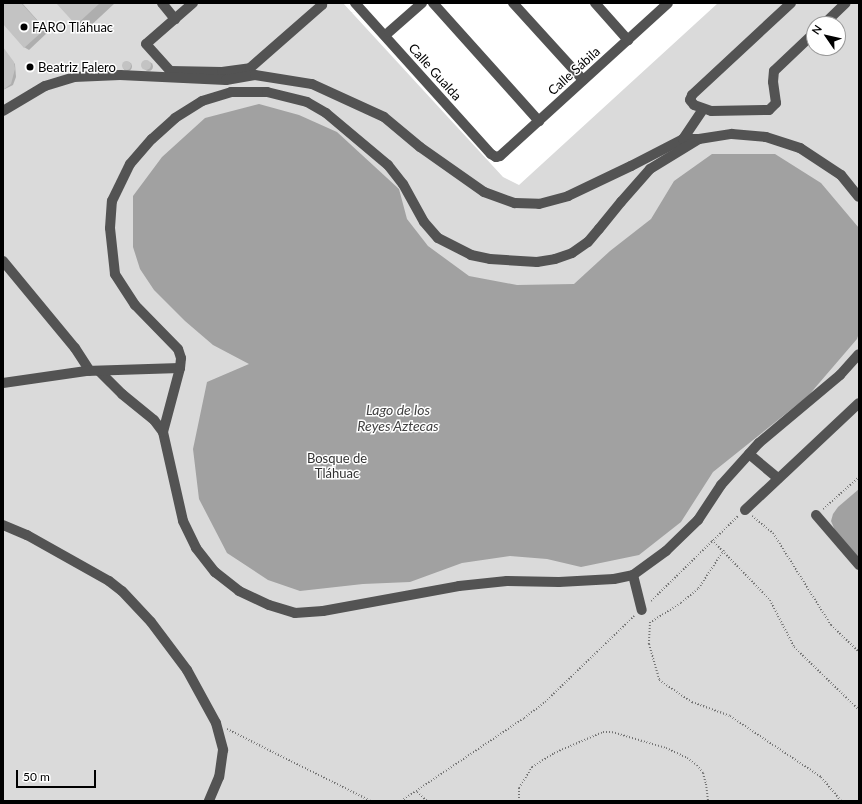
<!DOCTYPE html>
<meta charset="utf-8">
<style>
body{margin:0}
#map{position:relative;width:862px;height:804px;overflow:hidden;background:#fff;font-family:Lato,sans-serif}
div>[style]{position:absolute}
.green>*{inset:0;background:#dadada}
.water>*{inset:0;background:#a1a1a1}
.shadow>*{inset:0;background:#0003}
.round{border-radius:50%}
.building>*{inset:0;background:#c3c3c3}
.path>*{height:2px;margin-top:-1px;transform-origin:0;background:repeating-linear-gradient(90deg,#757575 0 1px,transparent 0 3px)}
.minor>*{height:10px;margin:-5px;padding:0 5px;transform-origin:5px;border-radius:5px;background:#535353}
.dots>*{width:11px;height:11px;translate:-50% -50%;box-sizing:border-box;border:2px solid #fff;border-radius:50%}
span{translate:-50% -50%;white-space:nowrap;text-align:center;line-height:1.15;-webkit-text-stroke:3px #fff;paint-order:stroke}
.poi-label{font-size:13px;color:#000}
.left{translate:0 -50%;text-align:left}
.street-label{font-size:13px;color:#000}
.park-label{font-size:13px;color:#313131}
.water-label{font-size:14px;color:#424242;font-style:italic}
.frame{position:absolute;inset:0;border:4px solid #000;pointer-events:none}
.north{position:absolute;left:806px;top:16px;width:40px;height:40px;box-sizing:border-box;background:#fff;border:1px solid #999;border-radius:50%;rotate:304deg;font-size:11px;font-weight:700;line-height:16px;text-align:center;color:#000}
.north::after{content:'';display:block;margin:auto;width:14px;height:18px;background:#000;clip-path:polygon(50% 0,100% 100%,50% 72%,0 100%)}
.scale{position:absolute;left:16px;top:770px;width:80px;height:18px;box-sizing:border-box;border:2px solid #000;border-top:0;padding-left:5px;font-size:12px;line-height:14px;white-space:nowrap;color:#000;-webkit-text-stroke:3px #fff;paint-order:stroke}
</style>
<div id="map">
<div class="green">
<div style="clip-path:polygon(evenodd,3px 3px,343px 3px,503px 177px,519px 185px,718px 3px,859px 3px,859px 801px,3px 801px,3px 3px,814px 24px,838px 24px,838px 48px,814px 48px,814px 24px)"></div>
</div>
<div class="water">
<div style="clip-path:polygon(259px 104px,299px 115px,337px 132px,399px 189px,407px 219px,428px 246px,469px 276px,517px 285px,574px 284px,610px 251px,651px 219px,674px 181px,712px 154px,775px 154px,821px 183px,859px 228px,859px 333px,857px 339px,808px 396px,713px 472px,681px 522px,639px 555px,581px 567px,547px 559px,510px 556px,462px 563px,410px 582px,363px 584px,300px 591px,268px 580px,227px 553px,199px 499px,193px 449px,207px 382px,249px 364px,213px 345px,185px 321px,154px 290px,140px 269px,133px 247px,133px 196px,162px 157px,205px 118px)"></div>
<div style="clip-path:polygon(859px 489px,859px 558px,836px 533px,831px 521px,833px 514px,838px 507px)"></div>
</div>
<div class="shadow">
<div style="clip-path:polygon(3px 3px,22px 3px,48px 32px,29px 50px,24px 47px,3px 23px)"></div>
<div style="clip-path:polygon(57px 3px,115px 3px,86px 30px,76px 24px)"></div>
<div style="clip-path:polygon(3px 51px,15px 64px,16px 77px,13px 85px,3px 90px)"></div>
<div class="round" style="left:143.5px;top:61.5px;width:9px;height:9px"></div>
<div class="round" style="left:122.5px;top:61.5px;width:9px;height:9px"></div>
</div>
<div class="building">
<div style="clip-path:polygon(3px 3px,21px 3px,45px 29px,24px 48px,3px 24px)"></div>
<div style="clip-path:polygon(56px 3px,100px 3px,76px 25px)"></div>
<div style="clip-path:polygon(3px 47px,14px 62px,15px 69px,11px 84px,3px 90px)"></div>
<div class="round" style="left:141px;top:60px;width:10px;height:10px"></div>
<div class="round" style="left:121.5px;top:60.5px;width:9px;height:9px"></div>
</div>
<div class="path">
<div style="left:823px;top:509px;width:48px;rotate:-41.6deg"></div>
<div style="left:752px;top:516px;width:27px;rotate:39deg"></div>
<div style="left:773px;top:533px;width:109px;rotate:57.8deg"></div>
<div style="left:831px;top:625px;width:39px;rotate:44deg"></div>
<div style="left:712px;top:540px;width:83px;rotate:46deg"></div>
<div style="left:770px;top:600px;width:53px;rotate:62.9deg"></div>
<div style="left:794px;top:647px;width:91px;rotate:44.1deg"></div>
<div style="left:724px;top:550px;width:47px;rotate:123.7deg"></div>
<div style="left:698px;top:589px;width:22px;rotate:141deg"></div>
<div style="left:681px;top:603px;width:36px;rotate:148deg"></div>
<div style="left:650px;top:622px;width:22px;rotate:93deg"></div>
<div style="left:649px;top:644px;width:37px;rotate:74deg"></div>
<div style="left:659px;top:680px;width:40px;rotate:34deg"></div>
<div style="left:692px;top:702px;width:40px;rotate:20.2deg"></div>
<div style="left:730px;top:716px;width:110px;rotate:33.8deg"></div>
<div style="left:821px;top:777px;width:31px;rotate:50deg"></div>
<div style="left:651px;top:601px;width:122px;rotate:-44.3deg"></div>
<div style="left:227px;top:729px;width:161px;rotate:26.6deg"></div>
<div style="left:417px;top:792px;width:13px;rotate:42deg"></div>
<div style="left:401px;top:801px;width:148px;rotate:-34deg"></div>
<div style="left:524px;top:718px;width:26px;rotate:-37deg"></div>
<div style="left:545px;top:702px;width:124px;rotate:-44deg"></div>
<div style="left:519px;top:801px;width:13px;rotate:-90deg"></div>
<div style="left:519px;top:788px;width:25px;rotate:-58deg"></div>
<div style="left:532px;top:767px;width:26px;rotate:-32deg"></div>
<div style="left:554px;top:753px;width:53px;rotate:-23.2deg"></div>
<div style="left:603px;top:732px;width:9px"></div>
<div style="left:612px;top:732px;width:56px;rotate:16.5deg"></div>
<div style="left:666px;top:748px;width:23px;rotate:25deg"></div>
<div style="left:687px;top:758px;width:12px;rotate:35deg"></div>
<div style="left:697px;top:765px;width:10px;rotate:53deg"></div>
<div style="left:703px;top:773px;width:11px;rotate:75deg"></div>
<div style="left:706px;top:784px;width:17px;rotate:83deg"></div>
</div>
<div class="minor">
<div style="left:162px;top:3px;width:21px;rotate:51deg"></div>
<div style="left:193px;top:3px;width:62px;rotate:138.9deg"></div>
<div style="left:146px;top:44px;width:36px;rotate:48deg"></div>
<div style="left:170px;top:71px;width:52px;rotate:1.1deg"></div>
<div style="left:222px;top:72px;width:28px;rotate:-8deg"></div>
<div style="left:250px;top:68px;width:96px;rotate:-41.2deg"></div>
<div style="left:322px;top:5px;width:2px;rotate:-90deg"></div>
<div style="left:355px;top:3px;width:203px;rotate:48deg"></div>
<div style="left:491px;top:154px;width:6px;rotate:31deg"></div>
<div style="left:496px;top:157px;width:4px;rotate:-14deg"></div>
<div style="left:500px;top:156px;width:227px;rotate:-42.3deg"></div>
<div style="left:433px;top:3px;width:159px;rotate:48.1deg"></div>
<div style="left:513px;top:3px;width:104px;rotate:47.7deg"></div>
<div style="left:595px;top:3px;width:50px;rotate:48.3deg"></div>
<div style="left:791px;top:3px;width:135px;rotate:137.1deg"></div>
<div style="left:692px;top:95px;width:5px;rotate:112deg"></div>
<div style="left:690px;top:100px;width:6px;rotate:51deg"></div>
<div style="left:694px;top:105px;width:18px;rotate:19deg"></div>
<div style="left:711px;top:111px;width:58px;rotate:-1deg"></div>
<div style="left:769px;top:110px;width:10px;rotate:-45deg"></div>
<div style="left:776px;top:103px;width:21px;rotate:-98deg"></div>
<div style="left:773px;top:82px;width:11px;rotate:-85deg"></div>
<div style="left:774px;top:71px;width:55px;rotate:-43.5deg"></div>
<div style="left:824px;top:24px;width:30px;rotate:-44deg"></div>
<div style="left:389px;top:32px;width:44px;rotate:-41.3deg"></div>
<div style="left:3px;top:111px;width:49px;rotate:-30.8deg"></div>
<div style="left:45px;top:86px;width:30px;rotate:-17deg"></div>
<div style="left:74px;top:77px;width:46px;rotate:-2.5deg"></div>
<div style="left:120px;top:75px;width:106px;rotate:2.7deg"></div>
<div style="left:226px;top:80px;width:29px;rotate:-10deg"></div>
<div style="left:255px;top:75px;width:58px;rotate:9deg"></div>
<div style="left:312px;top:84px;width:79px;rotate:24.6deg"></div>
<div style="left:384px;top:117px;width:47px;rotate:39.8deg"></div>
<div style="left:420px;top:147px;width:78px;rotate:35.1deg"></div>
<div style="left:484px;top:192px;width:33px;rotate:20deg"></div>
<div style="left:515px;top:203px;width:24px;rotate:2deg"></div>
<div style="left:539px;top:204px;width:30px;rotate:-15deg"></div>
<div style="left:568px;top:196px;width:70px;rotate:-25.5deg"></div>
<div style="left:631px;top:166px;width:59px;rotate:-27.4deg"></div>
<div style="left:683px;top:139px;width:16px"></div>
<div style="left:683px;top:139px;width:36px;rotate:-56deg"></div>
<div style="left:3px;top:261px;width:113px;rotate:50.4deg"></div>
<div style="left:75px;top:348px;width:27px;rotate:57deg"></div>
<div style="left:99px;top:371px;width:33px;rotate:45deg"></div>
<div style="left:122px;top:394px;width:41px;rotate:39.1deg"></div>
<div style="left:154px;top:420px;width:15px;rotate:53deg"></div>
<div style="left:163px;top:432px;width:91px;rotate:77.3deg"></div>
<div style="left:183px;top:521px;width:30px;rotate:64deg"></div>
<div style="left:196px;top:548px;width:31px;rotate:52deg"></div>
<div style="left:215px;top:572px;width:31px;rotate:38deg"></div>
<div style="left:239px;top:591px;width:33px;rotate:25deg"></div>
<div style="left:269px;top:605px;width:27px;rotate:17deg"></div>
<div style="left:295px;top:613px;width:28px;rotate:-4deg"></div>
<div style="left:323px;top:611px;width:138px;rotate:-10.4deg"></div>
<div style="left:459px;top:586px;width:48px;rotate:-5.9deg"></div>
<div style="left:507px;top:581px;width:52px;rotate:1.1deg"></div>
<div style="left:559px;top:582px;width:55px;rotate:-3.1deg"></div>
<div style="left:614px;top:579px;width:19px;rotate:-12deg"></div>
<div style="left:633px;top:575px;width:41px;rotate:-36deg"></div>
<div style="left:666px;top:551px;width:45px;rotate:-44.1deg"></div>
<div style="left:698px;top:520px;width:42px;rotate:-56.7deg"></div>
<div style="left:721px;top:485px;width:57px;rotate:-47.9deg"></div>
<div style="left:759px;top:443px;width:106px;rotate:-40deg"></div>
<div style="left:840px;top:375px;width:28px;rotate:-48deg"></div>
<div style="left:3px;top:383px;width:84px;rotate:-8.2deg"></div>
<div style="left:86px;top:371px;width:94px;rotate:-1.8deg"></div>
<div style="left:163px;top:432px;width:66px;rotate:-75.1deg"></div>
<div style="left:180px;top:368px;width:10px;rotate:-84deg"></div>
<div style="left:181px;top:358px;width:9px;rotate:-108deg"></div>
<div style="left:178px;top:349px;width:62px;rotate:-134.3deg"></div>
<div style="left:135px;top:305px;width:37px;rotate:-123deg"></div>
<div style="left:115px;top:274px;width:46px;rotate:-96.2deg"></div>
<div style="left:110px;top:228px;width:27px;rotate:-86deg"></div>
<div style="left:112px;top:201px;width:41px;rotate:-64.1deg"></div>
<div style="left:130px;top:164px;width:33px;rotate:-49deg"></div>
<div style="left:152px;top:139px;width:31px;rotate:-42deg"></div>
<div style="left:175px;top:118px;width:32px;rotate:-32deg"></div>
<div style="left:202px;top:101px;width:30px;rotate:-17deg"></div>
<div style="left:231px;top:92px;width:36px"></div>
<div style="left:267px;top:92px;width:41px;rotate:14deg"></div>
<div style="left:307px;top:102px;width:22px;rotate:30deg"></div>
<div style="left:326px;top:113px;width:81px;rotate:40deg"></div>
<div style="left:388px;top:165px;width:24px;rotate:52deg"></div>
<div style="left:403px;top:184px;width:43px;rotate:61.1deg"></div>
<div style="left:424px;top:222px;width:21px;rotate:49deg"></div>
<div style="left:438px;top:238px;width:37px;rotate:27deg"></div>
<div style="left:471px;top:255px;width:19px;rotate:12deg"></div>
<div style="left:490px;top:259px;width:47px;rotate:3.7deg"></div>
<div style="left:537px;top:262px;width:18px;rotate:-9deg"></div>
<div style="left:555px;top:259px;width:18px;rotate:-19deg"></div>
<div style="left:572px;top:253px;width:19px;rotate:-35deg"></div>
<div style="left:588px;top:242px;width:17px;rotate:-50deg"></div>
<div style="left:599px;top:229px;width:35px;rotate:-51deg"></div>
<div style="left:621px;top:202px;width:44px;rotate:-48.7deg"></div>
<div style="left:650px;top:169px;width:57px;rotate:-31.5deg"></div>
<div style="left:699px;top:139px;width:33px;rotate:-9deg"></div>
<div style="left:732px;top:134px;width:34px;rotate:5deg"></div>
<div style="left:766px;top:137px;width:36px;rotate:18deg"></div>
<div style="left:800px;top:148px;width:49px;rotate:33.4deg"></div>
<div style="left:841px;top:175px;width:28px;rotate:51deg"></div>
<div style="left:749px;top:454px;width:38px;rotate:40deg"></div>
<div style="left:745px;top:510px;width:156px;rotate:-43.2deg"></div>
<div style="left:816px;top:515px;width:66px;rotate:49.3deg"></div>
<div style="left:3px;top:525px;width:26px;rotate:23deg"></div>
<div style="left:27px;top:535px;width:94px;rotate:29.3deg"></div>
<div style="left:109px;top:581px;width:16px;rotate:38deg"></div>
<div style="left:122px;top:591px;width:42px;rotate:46.9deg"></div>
<div style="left:151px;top:622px;width:60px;rotate:53.1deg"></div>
<div style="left:187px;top:670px;width:60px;rotate:61.3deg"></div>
<div style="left:216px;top:723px;width:28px;rotate:75deg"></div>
<div style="left:223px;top:750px;width:27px;rotate:98deg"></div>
<div style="left:219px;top:777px;width:26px;rotate:113deg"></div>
<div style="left:633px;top:575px;width:36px;rotate:76deg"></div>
</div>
<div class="dots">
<div style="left:24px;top:27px;background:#000"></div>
<div style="left:30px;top:67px;background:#000"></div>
</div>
<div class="poi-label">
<span class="left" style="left:32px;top:27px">FARO Tláhuac</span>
<span class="left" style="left:38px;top:67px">Beatriz Falero</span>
</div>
<div class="street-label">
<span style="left:574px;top:71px;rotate:-42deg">Calle Sábila</span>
<span style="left:435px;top:72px;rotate:48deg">Calle Gualda</span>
</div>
<div class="park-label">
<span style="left:337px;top:466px">Bosque de<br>Tláhuac</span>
</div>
<div class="water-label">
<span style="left:398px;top:418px">Lago de los<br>Reyes Aztecas</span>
</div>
<div class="frame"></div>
<div class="north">N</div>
<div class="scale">50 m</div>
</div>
